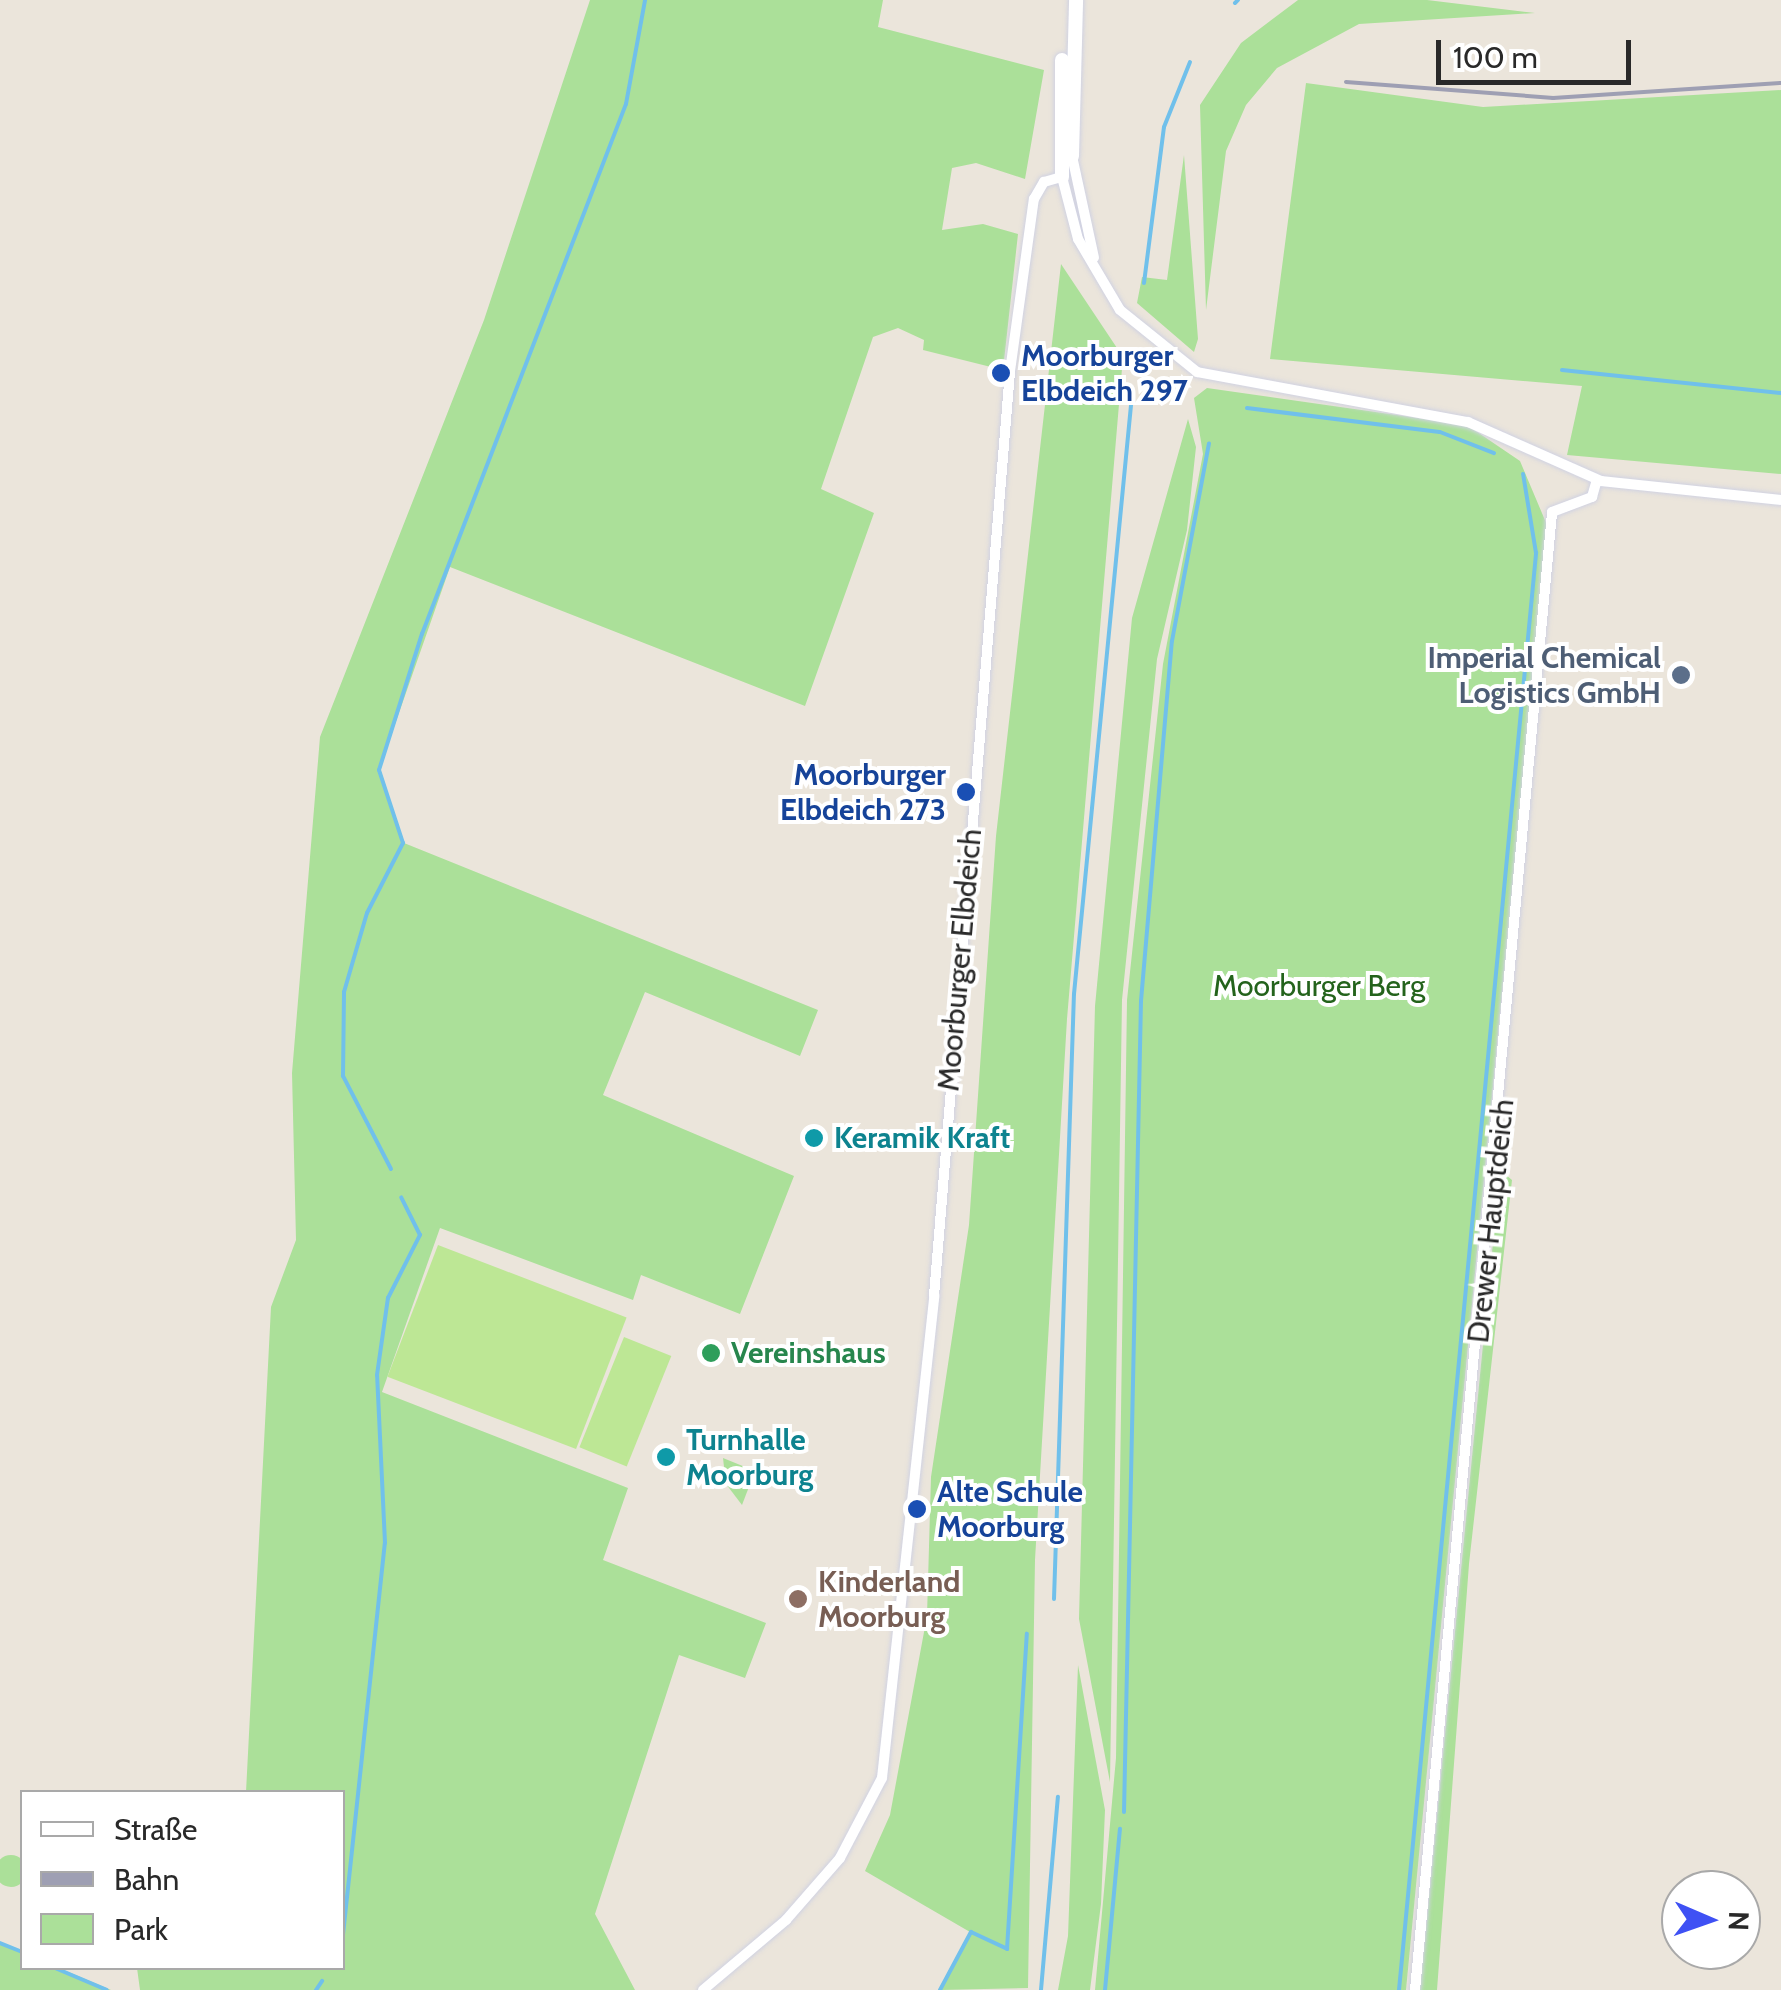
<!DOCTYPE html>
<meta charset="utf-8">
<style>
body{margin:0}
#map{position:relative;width:1781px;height:1990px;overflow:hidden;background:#ebe5db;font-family:Cabin,sans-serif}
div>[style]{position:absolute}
.green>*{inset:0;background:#abe099}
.round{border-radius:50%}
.pitch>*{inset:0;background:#bde795;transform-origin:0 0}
.stream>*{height:4px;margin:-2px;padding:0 2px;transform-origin:2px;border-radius:2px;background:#70c0eb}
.roads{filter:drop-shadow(0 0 2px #d0d2e2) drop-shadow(0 0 2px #d0d2e2)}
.minor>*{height:10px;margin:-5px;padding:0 5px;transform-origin:5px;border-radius:5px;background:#fff}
.tertiary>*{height:14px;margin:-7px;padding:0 7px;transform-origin:7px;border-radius:7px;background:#fff}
.rail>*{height:4px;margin:-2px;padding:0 2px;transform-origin:2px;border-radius:2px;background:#9e9fb3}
.dots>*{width:28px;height:28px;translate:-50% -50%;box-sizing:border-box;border:5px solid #fff;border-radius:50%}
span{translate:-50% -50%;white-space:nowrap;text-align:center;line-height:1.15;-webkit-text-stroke:8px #fff;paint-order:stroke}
.transit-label{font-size:30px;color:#164399;font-weight:700}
.left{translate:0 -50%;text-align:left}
.right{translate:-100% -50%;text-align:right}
.service-label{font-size:30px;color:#4e5e75;font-weight:700}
.street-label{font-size:30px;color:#292929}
.park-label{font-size:30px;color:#24631c}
.culture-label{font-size:30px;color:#0d838f;font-weight:700}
.leisure-label{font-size:30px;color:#27864d;font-weight:700}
.education-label{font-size:30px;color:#785e54;font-weight:700}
.legend{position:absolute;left:20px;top:1790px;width:325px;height:180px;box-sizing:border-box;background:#fff;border:2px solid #a9a9a9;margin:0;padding:12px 18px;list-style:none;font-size:30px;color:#292929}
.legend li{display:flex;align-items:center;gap:20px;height:50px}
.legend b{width:50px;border:2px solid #a9a9a9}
.north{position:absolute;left:1661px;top:1870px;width:100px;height:100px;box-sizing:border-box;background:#fff;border:2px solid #a9a9a9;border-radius:50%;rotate:92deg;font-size:28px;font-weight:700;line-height:40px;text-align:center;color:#292929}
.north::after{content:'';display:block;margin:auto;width:35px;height:45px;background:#3f51f4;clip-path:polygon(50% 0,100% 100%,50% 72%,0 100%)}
.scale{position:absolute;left:1436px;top:40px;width:195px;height:45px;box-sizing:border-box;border:5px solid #292929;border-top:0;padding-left:12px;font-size:30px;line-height:35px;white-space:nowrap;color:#292929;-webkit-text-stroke:8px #fff;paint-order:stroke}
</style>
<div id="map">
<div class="green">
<div style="clip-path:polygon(590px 0,883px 0,878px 27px,1044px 70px,1025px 179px,976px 163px,952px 168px,942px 230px,983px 224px,1018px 234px,1003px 370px,923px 350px,924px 340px,898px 328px,873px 337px,821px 489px,874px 513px,805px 706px,450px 567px,379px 770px,404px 843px,818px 1010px,800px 1056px,645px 992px,603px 1095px,794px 1176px,740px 1314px,641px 1275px,633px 1300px,440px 1228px,382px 1392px,628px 1488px,603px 1560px,766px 1623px,745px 1678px,679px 1655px,595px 1914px,635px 1990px,140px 1990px,137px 1968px,342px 1968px,342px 1792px,246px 1792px,271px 1307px,296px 1240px,292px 1073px,320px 737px,484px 320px)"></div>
<div style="clip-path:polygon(1298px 0,1427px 0,1535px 13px,1359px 24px,1277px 68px,1246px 105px,1226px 151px,1206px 310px,1200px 105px,1241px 43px)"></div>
<div style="clip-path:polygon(1306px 83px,1483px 107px,1781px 90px,1781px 474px,1567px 455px,1582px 386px,1270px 359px)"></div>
<div style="clip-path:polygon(1184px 155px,1198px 339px,1194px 352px,1137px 303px,1142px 277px,1167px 280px)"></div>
<div style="clip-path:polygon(1061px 264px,1123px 357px,1067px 1019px,1035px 1560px,1028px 1988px,940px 1990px,970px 1932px,865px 1871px,890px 1815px,927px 1616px,931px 1477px,969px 1225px,996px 836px)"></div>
<div style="clip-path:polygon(1207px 388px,1467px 425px,1520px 461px,1547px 525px,1406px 1990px,1095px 1990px,1116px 1758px,1127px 1000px,1163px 664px,1203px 454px,1194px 398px)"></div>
<div style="clip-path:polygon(1188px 419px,1196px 447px,1187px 530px,1157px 659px,1122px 1000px,1110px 1782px,1079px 1619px,1095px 1006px,1132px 618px)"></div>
<div style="clip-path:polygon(1500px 1170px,1512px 1180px,1469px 1564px,1437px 1990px,1420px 1990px)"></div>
<div style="clip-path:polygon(723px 1458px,755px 1471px,742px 1505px,726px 1484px)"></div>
<div style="clip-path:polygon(1078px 1665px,1105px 1810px,1101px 1904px,1090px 1990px,1058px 1990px,1068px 1936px)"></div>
<div class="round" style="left:-5px;top:1855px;width:32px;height:32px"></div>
<div style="clip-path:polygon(0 1943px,22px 1952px,22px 1968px,59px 1968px,111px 1990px,0 1990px)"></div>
</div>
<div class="pitch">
<div style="left:438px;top:1245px;width:202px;height:141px;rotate:21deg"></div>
<div style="left:624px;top:1337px;width:51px;height:119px;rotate:22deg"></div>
</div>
<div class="stream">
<div style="left:1235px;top:3px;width:4px;rotate:-45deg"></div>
<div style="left:1144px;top:283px;width:157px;rotate:-82.7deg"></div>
<div style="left:1164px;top:127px;width:70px;rotate:-68.2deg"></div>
<div style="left:1562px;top:370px;width:220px;rotate:6deg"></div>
<div style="left:1247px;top:408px;width:194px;rotate:7.1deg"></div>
<div style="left:1440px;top:432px;width:58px;rotate:21.3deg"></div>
<div style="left:391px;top:1169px;width:105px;rotate:-117.3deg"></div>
<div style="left:343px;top:1076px;width:84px;rotate:-89.3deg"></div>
<div style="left:344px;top:992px;width:82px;rotate:-73.8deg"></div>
<div style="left:367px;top:913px;width:79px;rotate:-62.8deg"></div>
<div style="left:403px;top:843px;width:77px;rotate:-108.2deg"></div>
<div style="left:379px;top:770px;width:143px;rotate:-72.5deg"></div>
<div style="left:422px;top:634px;width:568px;rotate:-68.95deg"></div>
<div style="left:626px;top:104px;width:106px;rotate:-79.6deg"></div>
<div style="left:1054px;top:1599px;width:605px;rotate:-88.11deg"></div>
<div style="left:1074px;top:994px;width:602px;rotate:-84.47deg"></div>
<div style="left:1124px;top:1812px;width:811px;rotate:-88.8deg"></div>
<div style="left:1141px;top:1001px;width:361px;rotate:-85.1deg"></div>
<div style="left:1172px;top:641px;width:201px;rotate:-79.4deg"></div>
<div style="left:0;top:1943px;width:24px;rotate:22deg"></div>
<div style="left:342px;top:1944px;width:403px;rotate:-83.9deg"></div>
<div style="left:385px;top:1543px;width:168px;rotate:-92.7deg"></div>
<div style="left:377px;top:1375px;width:78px;rotate:-81.9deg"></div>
<div style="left:388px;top:1298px;width:71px;rotate:-63.1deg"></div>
<div style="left:420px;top:1235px;width:42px;rotate:-116.6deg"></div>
<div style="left:55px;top:1968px;width:56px;rotate:22.9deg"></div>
<div style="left:316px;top:1990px;width:11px;rotate:-56deg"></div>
<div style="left:940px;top:1990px;width:66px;rotate:-61.9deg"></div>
<div style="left:971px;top:1932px;width:40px;rotate:25deg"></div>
<div style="left:1007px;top:1949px;width:316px;rotate:-86.4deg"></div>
<div style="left:1041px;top:1990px;width:194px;rotate:-85deg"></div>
<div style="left:1105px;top:1990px;width:162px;rotate:-84.7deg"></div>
<div style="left:1399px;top:1990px;width:1444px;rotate:-84.55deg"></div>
<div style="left:1536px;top:553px;width:80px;rotate:-99.3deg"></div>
</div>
<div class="roads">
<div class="minor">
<div style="left:1072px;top:156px;width:104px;rotate:77.8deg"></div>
<div style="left:1062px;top:177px;width:64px;rotate:75.5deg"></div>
<div style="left:1078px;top:239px;width:82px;rotate:59.4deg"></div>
<div style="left:1120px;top:310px;width:99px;rotate:38.8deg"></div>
<div style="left:1197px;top:372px;width:276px;rotate:10.5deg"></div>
<div style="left:1468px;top:422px;width:145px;rotate:23.9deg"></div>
<div style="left:1601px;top:481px;width:181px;rotate:6deg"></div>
<div style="left:703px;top:1990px;width:109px;rotate:-40.1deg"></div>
<div style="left:786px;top:1920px;width:82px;rotate:-48.9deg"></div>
<div style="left:840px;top:1858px;width:90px;rotate:-62.3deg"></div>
<div style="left:882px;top:1778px;width:485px;rotate:-83.8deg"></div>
<div style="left:934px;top:1296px;width:928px;rotate:-85.3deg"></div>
<div style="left:1010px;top:371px;width:174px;rotate:-82.1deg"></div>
<div style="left:1034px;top:199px;width:20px;rotate:-60deg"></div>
<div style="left:1044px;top:182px;width:19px;rotate:-16deg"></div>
<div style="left:1415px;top:1990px;width:1484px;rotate:-84.7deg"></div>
<div style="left:1552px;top:512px;width:43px;rotate:-20.6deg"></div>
<div style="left:1592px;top:497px;width:18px;rotate:-74deg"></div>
</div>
<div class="tertiary">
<div style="left:1062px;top:60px;width:117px;rotate:90deg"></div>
<div style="left:1072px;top:156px;width:156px;rotate:-88.5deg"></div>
</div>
</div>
<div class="rail">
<div style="left:1346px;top:82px;width:208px;rotate:4.4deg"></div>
<div style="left:1553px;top:98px;width:228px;rotate:-3.8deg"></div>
</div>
<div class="dots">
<div style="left:1001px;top:373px;background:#1a4fb4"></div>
<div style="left:1681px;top:675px;background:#5c6f8a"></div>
<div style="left:966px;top:792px;background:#1a4fb4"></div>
<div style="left:814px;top:1138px;background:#0f9aa8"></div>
<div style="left:711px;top:1353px;background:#2e9e5b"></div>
<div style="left:666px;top:1457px;background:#0f9aa8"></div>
<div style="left:917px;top:1509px;background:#1a4fb4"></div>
<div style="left:798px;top:1599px;background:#8d6e63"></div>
</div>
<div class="transit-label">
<span class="left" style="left:1021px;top:373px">Moorburger<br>Elbdeich 297</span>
<span class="right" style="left:946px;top:792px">Moorburger<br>Elbdeich 273</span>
<span class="left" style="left:937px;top:1509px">Alte Schule<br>Moorburg</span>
</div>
<div class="service-label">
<span class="right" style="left:1661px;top:675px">Imperial Chemical<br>Logistics GmbH</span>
</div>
<div class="street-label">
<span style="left:960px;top:960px;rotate:-85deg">Moorburger Elbdeich</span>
<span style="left:1491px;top:1221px;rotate:-84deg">Drewer Hauptdeich</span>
</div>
<div class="park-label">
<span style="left:1319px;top:986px">Moorburger Berg</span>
</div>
<div class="culture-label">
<span class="left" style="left:834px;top:1138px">Keramik Kraft</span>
<span class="left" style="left:686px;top:1457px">Turnhalle<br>Moorburg</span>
</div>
<div class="leisure-label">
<span class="left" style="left:731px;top:1353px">Vereinshaus</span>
</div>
<div class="education-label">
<span class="left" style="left:818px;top:1599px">Kinderland<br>Moorburg</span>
</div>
<ul class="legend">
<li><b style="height:12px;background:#fff"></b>Straße</li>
<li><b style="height:12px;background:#9e9fb3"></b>Bahn</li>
<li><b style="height:28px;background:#abe099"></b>Park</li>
</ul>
<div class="north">N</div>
<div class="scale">100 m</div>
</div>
